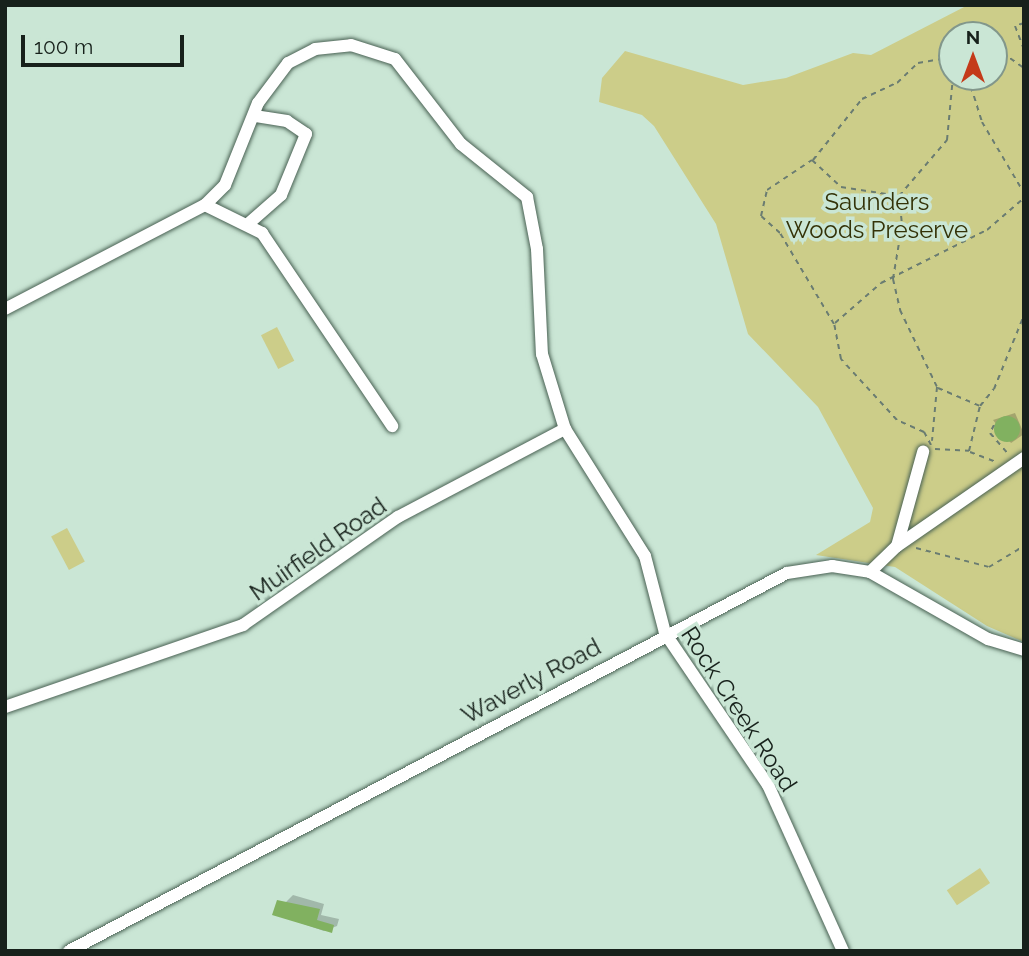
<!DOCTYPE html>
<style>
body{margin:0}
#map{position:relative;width:1029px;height:956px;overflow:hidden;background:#cae6d5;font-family:Raleway,sans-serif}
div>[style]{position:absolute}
.green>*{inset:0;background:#cccd89;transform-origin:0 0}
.shadow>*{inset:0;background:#0003}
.building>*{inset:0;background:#81b160}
.round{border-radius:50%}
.path>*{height:2px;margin-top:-1px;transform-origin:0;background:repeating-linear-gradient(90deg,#6a7c71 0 5px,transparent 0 10px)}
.roads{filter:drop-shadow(0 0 2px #496153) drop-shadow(0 0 2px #496153)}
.minor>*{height:12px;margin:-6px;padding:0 6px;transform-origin:6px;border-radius:6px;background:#fff}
span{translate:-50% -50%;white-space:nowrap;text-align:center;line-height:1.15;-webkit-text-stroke:7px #cae6d5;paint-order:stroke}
.park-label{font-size:24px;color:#333207}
.street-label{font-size:24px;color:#17211b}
.frame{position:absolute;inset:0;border:7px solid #17211b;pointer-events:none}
.north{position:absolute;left:938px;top:21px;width:70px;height:70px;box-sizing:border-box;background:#cae6d5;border:2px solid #82978b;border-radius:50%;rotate:0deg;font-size:19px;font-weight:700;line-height:28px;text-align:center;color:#17211b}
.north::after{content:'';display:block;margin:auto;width:24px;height:32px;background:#c43a19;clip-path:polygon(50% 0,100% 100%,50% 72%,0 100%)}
.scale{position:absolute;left:21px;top:35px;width:163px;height:32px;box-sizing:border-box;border:4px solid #17211b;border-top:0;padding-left:9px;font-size:21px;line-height:24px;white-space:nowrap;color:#17211b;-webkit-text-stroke:5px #cae6d5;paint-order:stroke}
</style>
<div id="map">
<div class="green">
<div style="clip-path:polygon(evenodd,968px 5px,1024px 5px,1024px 642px,987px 626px,895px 567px,816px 555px,870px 522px,873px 508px,818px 407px,748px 334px,716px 224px,654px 126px,642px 115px,599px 102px,602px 78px,625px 51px,743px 85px,786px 78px,853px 53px,871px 55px,968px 5px,952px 35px,994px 35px,994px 77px,952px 77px,952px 35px)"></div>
<div style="left:277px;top:327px;width:38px;height:18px;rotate:63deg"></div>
<div style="left:67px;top:528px;width:38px;height:18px;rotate:62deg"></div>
<div style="left:980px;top:868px;width:18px;height:40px;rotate:56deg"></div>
</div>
<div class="shadow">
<div style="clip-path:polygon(1015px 413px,1024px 434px,1011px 443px,993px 420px)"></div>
<div style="clip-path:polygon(293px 895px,324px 904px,321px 915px,339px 919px,337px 926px,324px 931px,274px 914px)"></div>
</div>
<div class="building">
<div class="round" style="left:994px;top:416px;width:26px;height:26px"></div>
<div style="clip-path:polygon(277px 900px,320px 909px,317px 920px,334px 925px,332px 933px,272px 915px)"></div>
</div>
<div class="path">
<div style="left:1024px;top:23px;width:9px;rotate:162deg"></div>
<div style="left:1015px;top:26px;width:26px;rotate:69deg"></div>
<div style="left:994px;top:47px;width:37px;rotate:35deg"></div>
<div style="left:968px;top:77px;width:47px;rotate:72.7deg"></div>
<div style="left:982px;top:122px;width:82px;rotate:59.4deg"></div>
<div style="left:813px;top:160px;width:78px;rotate:-51.2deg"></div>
<div style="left:862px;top:99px;width:38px;rotate:-25deg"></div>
<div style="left:897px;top:83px;width:29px;rotate:-44deg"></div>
<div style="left:918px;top:63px;width:35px;rotate:-10deg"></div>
<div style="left:899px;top:196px;width:74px;rotate:-49.4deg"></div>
<div style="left:947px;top:140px;width:63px;rotate:-84.6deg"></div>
<div style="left:835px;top:323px;width:61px;rotate:-41deg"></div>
<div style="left:881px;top:283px;width:119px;rotate:-26.6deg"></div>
<div style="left:987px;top:230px;width:49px;rotate:-40.9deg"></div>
<div style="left:938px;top:388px;width:46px;rotate:23.2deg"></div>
<div style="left:980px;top:406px;width:22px;rotate:-51deg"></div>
<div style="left:994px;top:389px;width:80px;rotate:-67.9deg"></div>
<div style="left:994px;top:425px;width:9px;rotate:117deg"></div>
<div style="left:990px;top:433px;width:29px;rotate:49deg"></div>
<div style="left:931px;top:445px;width:15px;rotate:-118deg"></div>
<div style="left:924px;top:432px;width:30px;rotate:-156deg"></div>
<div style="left:897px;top:420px;width:83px;rotate:-132.6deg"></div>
<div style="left:841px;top:359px;width:36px;rotate:-101deg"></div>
<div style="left:834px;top:324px;width:106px;rotate:-120.7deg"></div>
<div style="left:780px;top:233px;width:25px;rotate:-138deg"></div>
<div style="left:761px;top:216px;width:27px;rotate:-77deg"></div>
<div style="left:767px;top:190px;width:54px;rotate:-33.7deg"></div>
<div style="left:812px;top:160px;width:40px;rotate:43deg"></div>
<div style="left:841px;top:187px;width:59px;rotate:8.8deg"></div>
<div style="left:899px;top:196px;width:29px;rotate:84deg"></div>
<div style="left:902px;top:225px;width:55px;rotate:99.5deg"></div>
<div style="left:893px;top:279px;width:32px;rotate:77deg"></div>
<div style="left:900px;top:310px;width:85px;rotate:64.3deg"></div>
<div style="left:937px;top:387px;width:54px;rotate:95.3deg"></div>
<div style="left:935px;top:449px;width:34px;rotate:3deg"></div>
<div style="left:969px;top:451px;width:46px;rotate:-76.3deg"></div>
<div style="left:970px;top:452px;width:28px;rotate:21deg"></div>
<div style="left:916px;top:548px;width:75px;rotate:14.6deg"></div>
<div style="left:989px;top:567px;width:41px;rotate:-31deg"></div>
</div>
<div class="roads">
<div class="minor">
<div style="left:205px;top:205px;width:64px;rotate:26.2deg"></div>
<div style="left:262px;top:233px;width:233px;rotate:56deg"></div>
<div style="left:248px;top:224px;width:44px;rotate:-41.3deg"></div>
<div style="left:281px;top:195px;width:66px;rotate:-67.7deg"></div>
<div style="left:306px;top:134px;width:23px;rotate:-146deg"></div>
<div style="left:287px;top:121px;width:33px;rotate:-171deg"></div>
<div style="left:5px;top:309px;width:225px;rotate:-27.5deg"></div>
<div style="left:205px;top:205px;width:28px;rotate:-45deg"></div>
<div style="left:225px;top:185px;width:88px;rotate:-68.1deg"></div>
<div style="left:258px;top:103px;width:50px;rotate:-53.1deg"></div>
<div style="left:288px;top:63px;width:30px;rotate:-27deg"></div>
<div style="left:315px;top:49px;width:36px;rotate:-6deg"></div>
<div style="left:351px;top:45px;width:46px;rotate:17.7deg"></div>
<div style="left:395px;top:59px;width:108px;rotate:52.2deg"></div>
<div style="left:461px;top:144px;width:85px;rotate:38.8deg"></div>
<div style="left:527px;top:197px;width:53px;rotate:79.1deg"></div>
<div style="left:537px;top:249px;width:105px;rotate:87.3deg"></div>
<div style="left:542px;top:354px;width:78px;rotate:73deg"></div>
<div style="left:565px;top:429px;width:150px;rotate:57.8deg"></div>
<div style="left:645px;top:556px;width:80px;rotate:75.4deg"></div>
<div style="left:665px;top:633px;width:184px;rotate:55.9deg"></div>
<div style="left:768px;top:785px;width:182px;rotate:65.7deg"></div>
<div style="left:897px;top:546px;width:98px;rotate:-74.5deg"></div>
<div style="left:870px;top:572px;width:37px;rotate:-44deg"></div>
<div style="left:897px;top:546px;width:155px;rotate:-34.7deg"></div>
<div style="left:5px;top:707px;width:252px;rotate:-19deg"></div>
<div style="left:243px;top:625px;width:189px;rotate:-34.9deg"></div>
<div style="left:398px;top:517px;width:189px;rotate:-27.8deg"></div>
<div style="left:69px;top:951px;width:811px;rotate:-27.77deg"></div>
<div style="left:787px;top:573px;width:46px;rotate:-8.8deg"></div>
<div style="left:832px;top:566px;width:38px;rotate:9deg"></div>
<div style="left:870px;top:572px;width:136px;rotate:29.6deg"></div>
<div style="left:988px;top:639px;width:38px;rotate:17deg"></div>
</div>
</div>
<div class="park-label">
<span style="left:877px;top:216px">Saunders<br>Woods Preserve</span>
</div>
<div class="street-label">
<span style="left:318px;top:549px;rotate:-35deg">Muirfield Road</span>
<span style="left:531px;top:681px;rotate:-28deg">Waverly Road</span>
<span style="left:739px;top:709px;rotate:57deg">Rock Creek Road</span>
</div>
<div class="frame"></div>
<div class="north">N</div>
<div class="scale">100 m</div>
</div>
